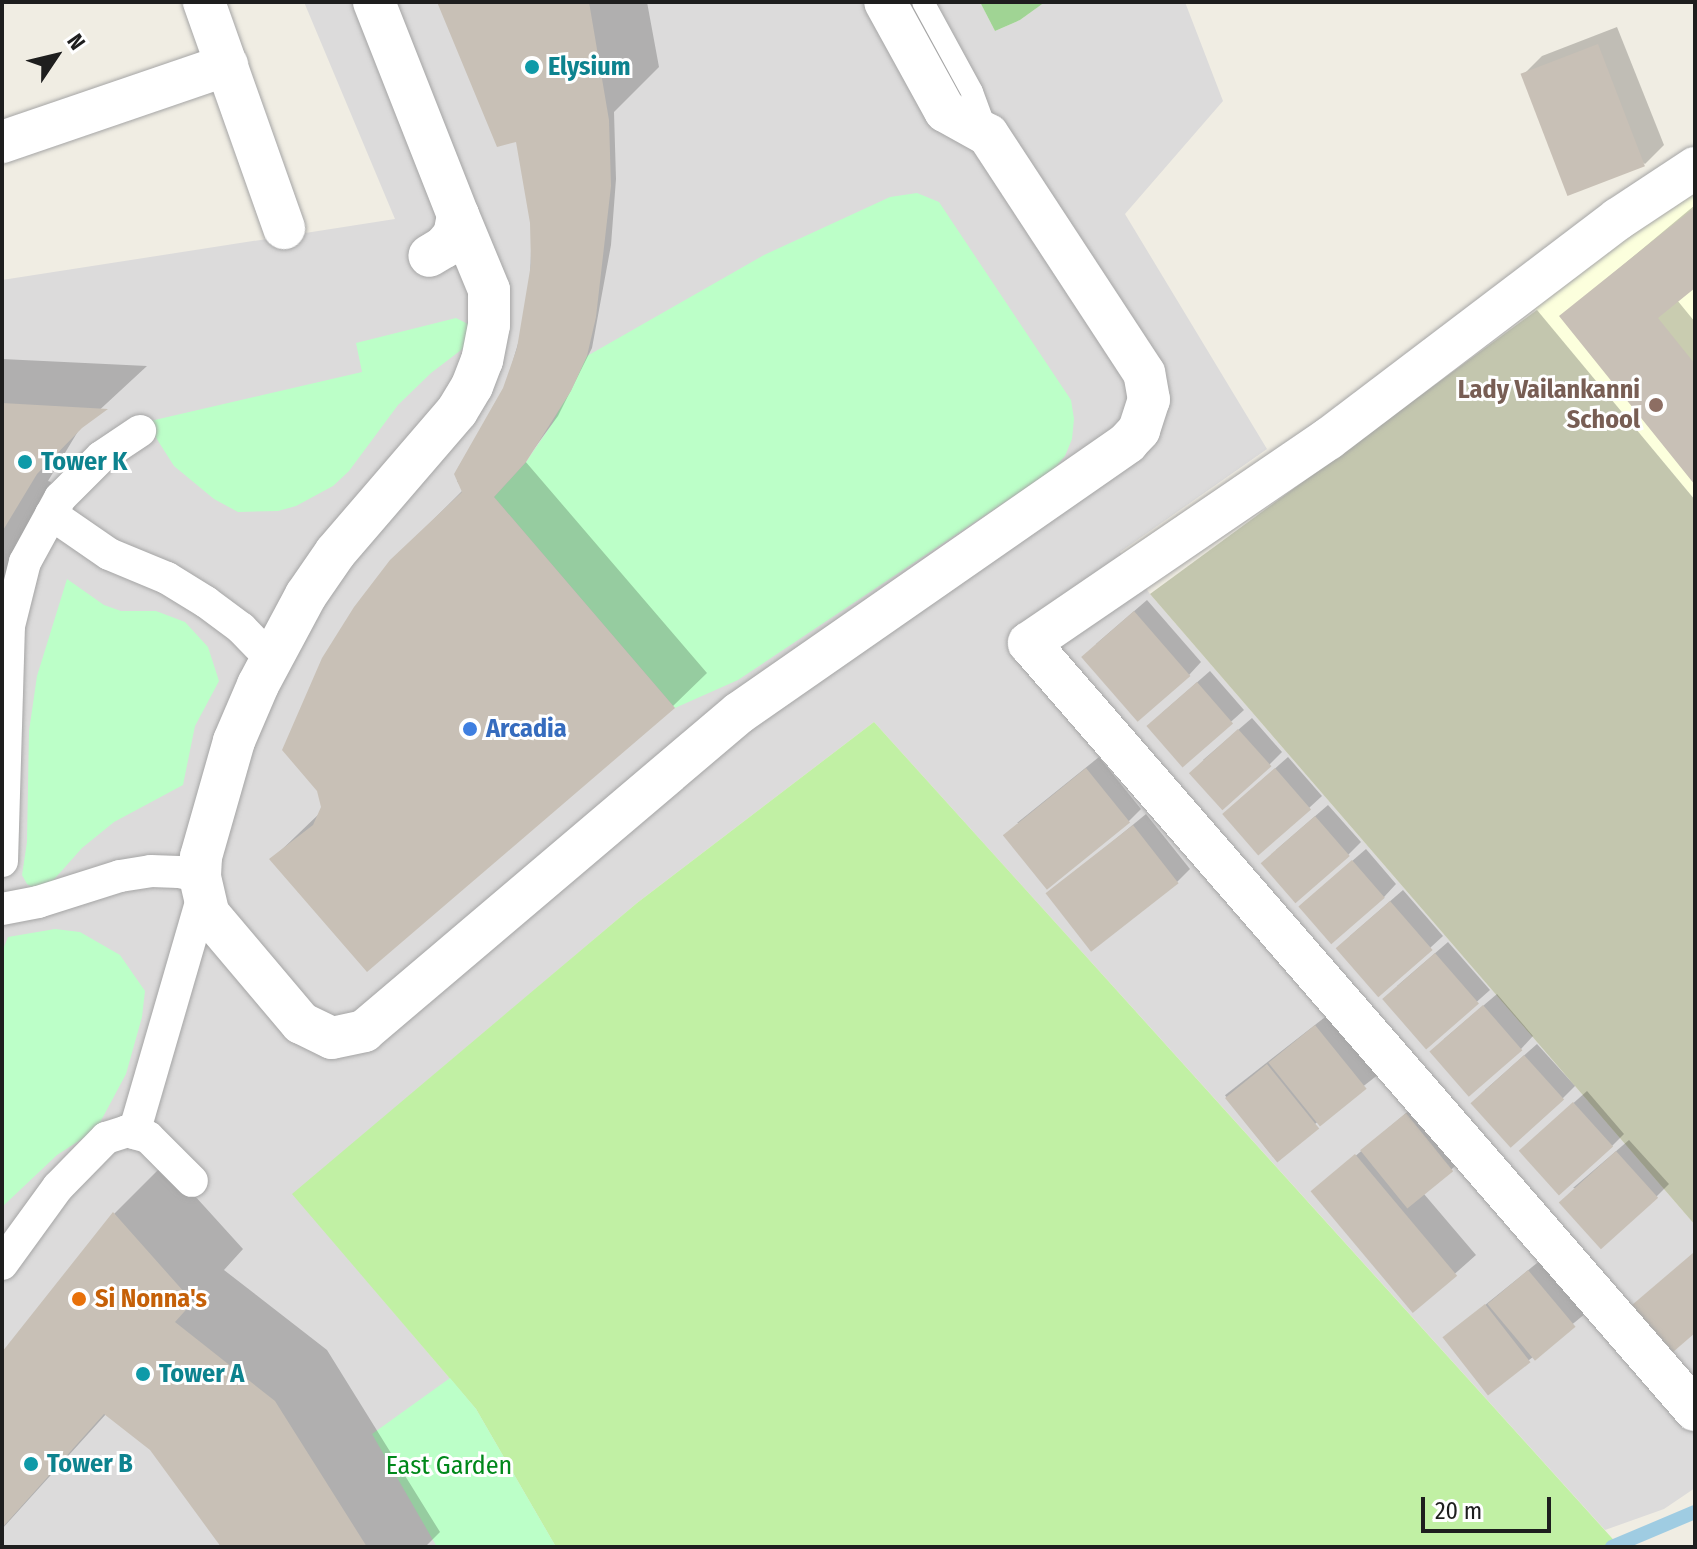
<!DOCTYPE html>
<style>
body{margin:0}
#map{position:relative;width:1697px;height:1549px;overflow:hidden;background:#f0ede3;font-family:"Fira Sans Condensed",sans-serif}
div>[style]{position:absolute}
.residential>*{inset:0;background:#dcdbdb}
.education>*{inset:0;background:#fcffdd}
.construction>*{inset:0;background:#c3c6ae}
.grass>*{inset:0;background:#c1f0a4}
.forest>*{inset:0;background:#a0d494}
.park>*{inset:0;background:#bcffc8}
.shadow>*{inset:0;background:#0003;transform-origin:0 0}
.stream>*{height:14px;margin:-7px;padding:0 7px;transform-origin:7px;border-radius:7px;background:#9fcce2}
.building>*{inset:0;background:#c8c0b6;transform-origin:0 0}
.roads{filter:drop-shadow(0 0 2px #a5a5a5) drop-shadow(0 0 2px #a5a5a5)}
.service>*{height:22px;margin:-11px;padding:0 11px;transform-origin:11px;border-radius:11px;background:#fff}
.pedestrian>*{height:32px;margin:-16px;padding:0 16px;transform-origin:16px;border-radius:16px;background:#fff}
.minor>*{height:42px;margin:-21px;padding:0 21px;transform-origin:21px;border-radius:21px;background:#fff}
.dots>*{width:22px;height:22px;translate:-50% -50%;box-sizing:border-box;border:4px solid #fff;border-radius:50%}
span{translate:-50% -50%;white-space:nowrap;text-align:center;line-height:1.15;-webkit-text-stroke:6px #fff;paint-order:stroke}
.culture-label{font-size:26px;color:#0d838f;font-weight:700}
.left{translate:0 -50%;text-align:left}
.education-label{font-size:26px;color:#785e54;font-weight:700}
.right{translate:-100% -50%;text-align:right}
.shop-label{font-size:26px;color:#366cbe;font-weight:700}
.food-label{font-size:26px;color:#c56008;font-weight:700}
.park-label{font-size:26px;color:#00881a}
.frame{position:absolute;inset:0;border:4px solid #1e1e1e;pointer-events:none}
.north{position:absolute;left:16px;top:16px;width:80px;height:80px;-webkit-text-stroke:6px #fff;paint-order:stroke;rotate:55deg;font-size:22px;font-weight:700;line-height:32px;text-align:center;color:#1e1e1e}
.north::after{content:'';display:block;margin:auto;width:28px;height:36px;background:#1e1e1e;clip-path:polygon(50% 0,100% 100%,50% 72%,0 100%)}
.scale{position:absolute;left:1421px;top:1497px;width:130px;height:36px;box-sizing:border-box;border:4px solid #1e1e1e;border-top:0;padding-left:10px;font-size:24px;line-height:28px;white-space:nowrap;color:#1e1e1e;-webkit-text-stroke:6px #fff;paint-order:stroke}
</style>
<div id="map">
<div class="residential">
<div style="clip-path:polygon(304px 2px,980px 2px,995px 31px,1020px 20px,1045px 2px,1185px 2px,1223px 101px,1125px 214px,1267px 449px,1120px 552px,1150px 594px,1695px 1225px,1695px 1488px,1664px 1509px,1605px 1530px,874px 722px,637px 903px,293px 1194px,476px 1409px,556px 1547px,2px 1547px,2px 280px,395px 219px)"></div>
</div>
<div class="education">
<div style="clip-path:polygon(1695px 181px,1695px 500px,1529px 302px)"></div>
</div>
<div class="construction">
<div style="clip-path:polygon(1537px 310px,1695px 500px,1695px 1225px,1150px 594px)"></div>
</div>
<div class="grass">
<div style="clip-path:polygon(874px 722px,1620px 1547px,556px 1547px,476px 1409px,292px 1194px,637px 903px)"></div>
</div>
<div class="forest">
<div style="clip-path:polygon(980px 2px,1045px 2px,1020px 20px,995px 31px)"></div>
</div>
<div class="park">
<div style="clip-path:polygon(917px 193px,939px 202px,1071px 400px,1074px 419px,1072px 439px,1065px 456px,1053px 470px,738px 680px,675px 708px,494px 497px,526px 462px,552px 424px,587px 356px,764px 255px,890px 197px)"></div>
<div style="clip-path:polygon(456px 318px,470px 325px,469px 344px,431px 373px,398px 405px,349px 471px,333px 486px,296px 506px,278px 511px,238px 512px,214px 499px,174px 466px,146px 422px,362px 372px,356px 343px)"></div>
<div style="clip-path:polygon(67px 579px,104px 605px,121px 611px,156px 611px,185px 622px,208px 647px,219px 681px,195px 726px,183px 785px,114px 822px,82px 848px,50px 884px,35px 889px,27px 884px,22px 875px,27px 842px,29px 731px,37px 676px)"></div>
<div style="clip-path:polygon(55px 929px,80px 932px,120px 955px,145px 991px,142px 1017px,126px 1074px,96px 1130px,57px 1155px,2px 1207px,2px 952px,8px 937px)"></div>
<div style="clip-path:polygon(450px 1378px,476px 1409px,556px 1547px,437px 1547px,372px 1434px)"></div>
</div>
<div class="shadow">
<div style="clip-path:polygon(439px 2px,647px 2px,659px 67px,614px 112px,616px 179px,611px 245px,592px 348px,558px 416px,525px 461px,707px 673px,673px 706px,272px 859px,321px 812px,392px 561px,463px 490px,457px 481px,458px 468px,505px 388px,529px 306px,532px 223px,517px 140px)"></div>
<div style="clip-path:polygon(1617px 27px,1664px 145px,1645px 164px,1523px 75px,1542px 56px)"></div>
<div style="clip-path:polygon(1695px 205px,1695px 285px,1677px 300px,1695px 322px,1695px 482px,1562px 316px)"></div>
<div style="clip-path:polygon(2px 359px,147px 366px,80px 428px,48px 481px,51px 482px,30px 537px,2px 870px)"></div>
<div style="clip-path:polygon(1147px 600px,1201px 662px,1189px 675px,1096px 644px)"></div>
<div style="clip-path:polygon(1210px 671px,1244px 710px,1183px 765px,1162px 713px)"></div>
<div style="clip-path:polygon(1252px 718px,1282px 752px,1269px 765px,1203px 760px)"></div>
<div style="clip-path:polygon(1099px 757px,1141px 809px,1128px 822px,1017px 823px)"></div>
<div style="clip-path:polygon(1288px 757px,1322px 796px,1309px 808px,1237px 802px)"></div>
<div style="clip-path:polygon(1328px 805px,1361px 842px,1348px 855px,1276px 850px)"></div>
<div style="clip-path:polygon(1146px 814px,1190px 869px,1177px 882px,1049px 894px)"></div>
<div style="clip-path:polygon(1366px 849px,1396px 884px,1384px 897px,1314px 894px)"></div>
<div style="clip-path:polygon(1403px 890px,1443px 936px,1430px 948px,1350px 936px)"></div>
<div style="clip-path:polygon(1448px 942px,1490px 990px,1426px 1047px,1397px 986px)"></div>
<div style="clip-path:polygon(1497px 994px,1533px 1036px,1521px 1049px,1444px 1039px)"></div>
<div style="left:1329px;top:1014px;width:78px;height:132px;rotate:52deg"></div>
<div style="clip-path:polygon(1537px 1044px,1575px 1086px,1562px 1099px,1485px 1090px)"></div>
<div style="clip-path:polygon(1587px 1091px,1624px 1134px,1612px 1146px,1534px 1138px)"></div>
<div style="clip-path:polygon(1419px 1102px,1464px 1158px,1424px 1194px,1476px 1255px,1414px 1310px,1313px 1192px)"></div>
<div style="clip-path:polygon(1629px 1140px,1669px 1184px,1656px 1197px,1573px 1188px)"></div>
<div style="clip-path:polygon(165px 1163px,243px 1249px,224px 1270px,327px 1350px,440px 1532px,425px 1547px,223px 1547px,151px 1449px,107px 1413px,2px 1529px,2px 1355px,114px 1214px)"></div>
<div style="clip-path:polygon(1695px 1252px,1695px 1330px,1673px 1349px,1648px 1293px)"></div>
<div style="clip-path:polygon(1542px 1259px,1586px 1313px,1489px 1393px,1459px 1326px)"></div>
</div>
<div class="stream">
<div style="left:1612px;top:1547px;width:90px;rotate:-22.9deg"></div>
</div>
<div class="building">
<div style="clip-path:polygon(437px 2px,589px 2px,609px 120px,611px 186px,596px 317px,587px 356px,571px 391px,526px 462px,494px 497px,675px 708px,367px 972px,269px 859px,313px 825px,321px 807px,317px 791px,282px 750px,322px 658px,354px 607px,390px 560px,462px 492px,454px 474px,503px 388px,517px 348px,531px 264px,530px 223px,516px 142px,497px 147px)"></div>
<div style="left:1598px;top:44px;width:131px;height:83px;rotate:69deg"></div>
<div style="clip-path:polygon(1695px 207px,1695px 288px,1658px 318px,1695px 364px,1695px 485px,1559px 316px)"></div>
<div style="clip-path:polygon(2px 403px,108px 409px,82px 428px,37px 474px,2px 532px)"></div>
<div style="left:1134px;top:611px;width:86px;height:70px;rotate:49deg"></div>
<div style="left:1197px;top:682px;width:55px;height:67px;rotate:49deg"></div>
<div style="left:1238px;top:729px;width:50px;height:66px;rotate:48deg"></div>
<div style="left:1086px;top:768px;width:70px;height:107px;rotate:51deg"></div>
<div style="left:1275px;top:768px;width:55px;height:70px;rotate:49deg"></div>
<div style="left:1315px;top:816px;width:53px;height:72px;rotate:49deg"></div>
<div style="left:1133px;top:825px;width:74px;height:111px;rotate:52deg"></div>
<div style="left:1352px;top:860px;width:50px;height:71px;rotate:49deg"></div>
<div style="left:1390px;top:901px;width:65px;height:72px;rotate:49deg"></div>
<div style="left:1435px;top:953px;width:67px;height:70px;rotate:49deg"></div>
<div style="left:1483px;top:1005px;width:60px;height:71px;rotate:49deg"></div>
<div style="left:1315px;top:1025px;width:82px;height:60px;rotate:51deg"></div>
<div style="left:1524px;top:1055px;width:60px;height:72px;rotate:48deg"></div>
<div style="left:1267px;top:1064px;width:83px;height:54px;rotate:51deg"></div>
<div style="left:1573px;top:1102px;width:60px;height:73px;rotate:48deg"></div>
<div style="left:1406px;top:1113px;width:75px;height:59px;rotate:51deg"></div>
<div style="left:1616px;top:1151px;width:63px;height:77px;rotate:48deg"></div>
<div style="left:1355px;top:1154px;width:159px;height:58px;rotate:50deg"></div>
<div style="clip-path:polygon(113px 1212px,193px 1302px,175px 1322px,275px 1401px,367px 1547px,221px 1547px,150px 1450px,104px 1414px,2px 1528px,2px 1352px)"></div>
<div style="clip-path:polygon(1693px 1253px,1695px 1333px,1673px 1352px,1632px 1305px)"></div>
<div style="left:1528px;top:1270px;width:74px;height:53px;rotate:50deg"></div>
<div style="left:1485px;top:1304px;width:74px;height:54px;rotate:52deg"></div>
</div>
<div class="roads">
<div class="service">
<div style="left:923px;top:2px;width:102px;rotate:61.4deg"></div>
<div style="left:972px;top:92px;width:40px;rotate:69.8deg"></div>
</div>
<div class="pedestrian">
<div style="left:51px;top:514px;width:70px;rotate:34.6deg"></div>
<div style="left:109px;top:554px;width:63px;rotate:22.5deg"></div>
<div style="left:167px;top:578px;width:46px;rotate:31.6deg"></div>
<div style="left:206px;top:602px;width:44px;rotate:36.6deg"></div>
<div style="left:241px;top:628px;width:43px;rotate:45.9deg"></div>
<div style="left:2px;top:861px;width:235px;rotate:-88.3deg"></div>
<div style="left:9px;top:626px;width:66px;rotate:-76deg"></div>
<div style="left:25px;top:562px;width:73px;rotate:-61.3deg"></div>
<div style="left:60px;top:498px;width:58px;rotate:-45deg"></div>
<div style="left:101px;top:457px;width:47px;rotate:-33.7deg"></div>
<div style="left:2px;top:909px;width:37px;rotate:-11deg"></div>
<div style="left:38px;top:902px;width:86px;rotate:-17.6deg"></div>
<div style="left:120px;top:876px;width:31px;rotate:-9deg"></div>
<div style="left:151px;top:871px;width:28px;rotate:2deg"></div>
<div style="left:179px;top:872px;width:22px;rotate:13deg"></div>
<div style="left:134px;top:1133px;width:248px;rotate:-73.8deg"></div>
<div style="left:2px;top:1264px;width:95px;rotate:-54deg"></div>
<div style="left:58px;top:1187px;width:69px;rotate:-45.6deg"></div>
<div style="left:106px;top:1138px;width:22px;rotate:-18deg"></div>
<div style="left:127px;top:1131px;width:22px;rotate:16deg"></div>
<div style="left:148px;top:1137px;width:62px;rotate:45deg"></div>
</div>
<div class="minor">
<div style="left:204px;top:2px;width:240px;rotate:70.5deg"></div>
<div style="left:374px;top:2px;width:229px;rotate:68.5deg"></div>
<div style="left:458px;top:215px;width:20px;rotate:101deg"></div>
<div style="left:454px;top:235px;width:16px;rotate:130deg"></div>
<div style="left:444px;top:247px;width:17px;rotate:149deg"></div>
<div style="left:2px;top:142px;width:238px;rotate:-18.9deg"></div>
<div style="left:1695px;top:168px;width:92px;rotate:146.5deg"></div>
<div style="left:1618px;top:219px;width:364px;rotate:142.8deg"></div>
<div style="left:1328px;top:439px;width:362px;rotate:145.7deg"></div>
<div style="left:1029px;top:643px;width:1016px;rotate:49.03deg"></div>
<div style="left:458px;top:215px;width:81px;rotate:67.5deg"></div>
<div style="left:489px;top:290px;width:35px;rotate:90deg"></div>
<div style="left:489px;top:325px;width:36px;rotate:101deg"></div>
<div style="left:482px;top:360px;width:28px;rotate:111deg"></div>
<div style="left:472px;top:386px;width:29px;rotate:121deg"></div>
<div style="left:457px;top:411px;width:187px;rotate:130.7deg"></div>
<div style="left:335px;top:553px;width:51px;rotate:124.6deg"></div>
<div style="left:306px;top:595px;width:102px;rotate:118.1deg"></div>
<div style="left:258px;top:685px;width:61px;rotate:113.2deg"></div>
<div style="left:234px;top:741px;width:121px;rotate:105.9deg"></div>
<div style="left:201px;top:857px;width:20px;rotate:93deg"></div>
<div style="left:200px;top:877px;width:37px;rotate:77deg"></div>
<div style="left:208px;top:913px;width:144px;rotate:49.8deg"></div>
<div style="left:301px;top:1023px;width:34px;rotate:26deg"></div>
<div style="left:332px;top:1038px;width:33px;rotate:-12deg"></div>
<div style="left:364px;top:1031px;width:492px;rotate:-40.3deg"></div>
<div style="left:739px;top:713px;width:473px;rotate:-34.8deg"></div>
<div style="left:1127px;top:443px;width:18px;rotate:-47deg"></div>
<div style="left:1139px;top:430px;width:32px;rotate:-72deg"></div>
<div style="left:1149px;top:400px;width:27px;rotate:-100deg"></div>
<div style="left:1144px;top:373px;width:285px;rotate:-123.2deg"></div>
<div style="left:988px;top:135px;width:49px;rotate:-150.8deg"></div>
<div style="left:945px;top:111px;width:124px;rotate:-118.8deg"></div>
</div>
</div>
<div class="dots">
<div style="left:532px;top:67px;background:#0f9aa8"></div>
<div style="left:1656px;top:405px;background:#8d6e63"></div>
<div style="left:25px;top:462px;background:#0f9aa8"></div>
<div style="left:470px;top:729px;background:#3f7fe0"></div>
<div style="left:79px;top:1299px;background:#e8710a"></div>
<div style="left:143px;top:1374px;background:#0f9aa8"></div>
<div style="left:31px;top:1464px;background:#0f9aa8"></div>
</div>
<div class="culture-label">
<span class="left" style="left:548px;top:67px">Elysium</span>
<span class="left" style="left:41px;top:462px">Tower K</span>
<span class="left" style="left:159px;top:1374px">Tower A</span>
<span class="left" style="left:47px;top:1464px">Tower B</span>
</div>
<div class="education-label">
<span class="right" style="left:1640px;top:405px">Lady Vailankanni<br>School</span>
</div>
<div class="shop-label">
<span class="left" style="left:486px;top:729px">Arcadia</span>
</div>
<div class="food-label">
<span class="left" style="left:95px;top:1299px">Si Nonna's</span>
</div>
<div class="park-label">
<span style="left:449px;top:1466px">East Garden</span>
</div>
<div class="frame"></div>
<div class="north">N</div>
<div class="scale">20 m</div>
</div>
